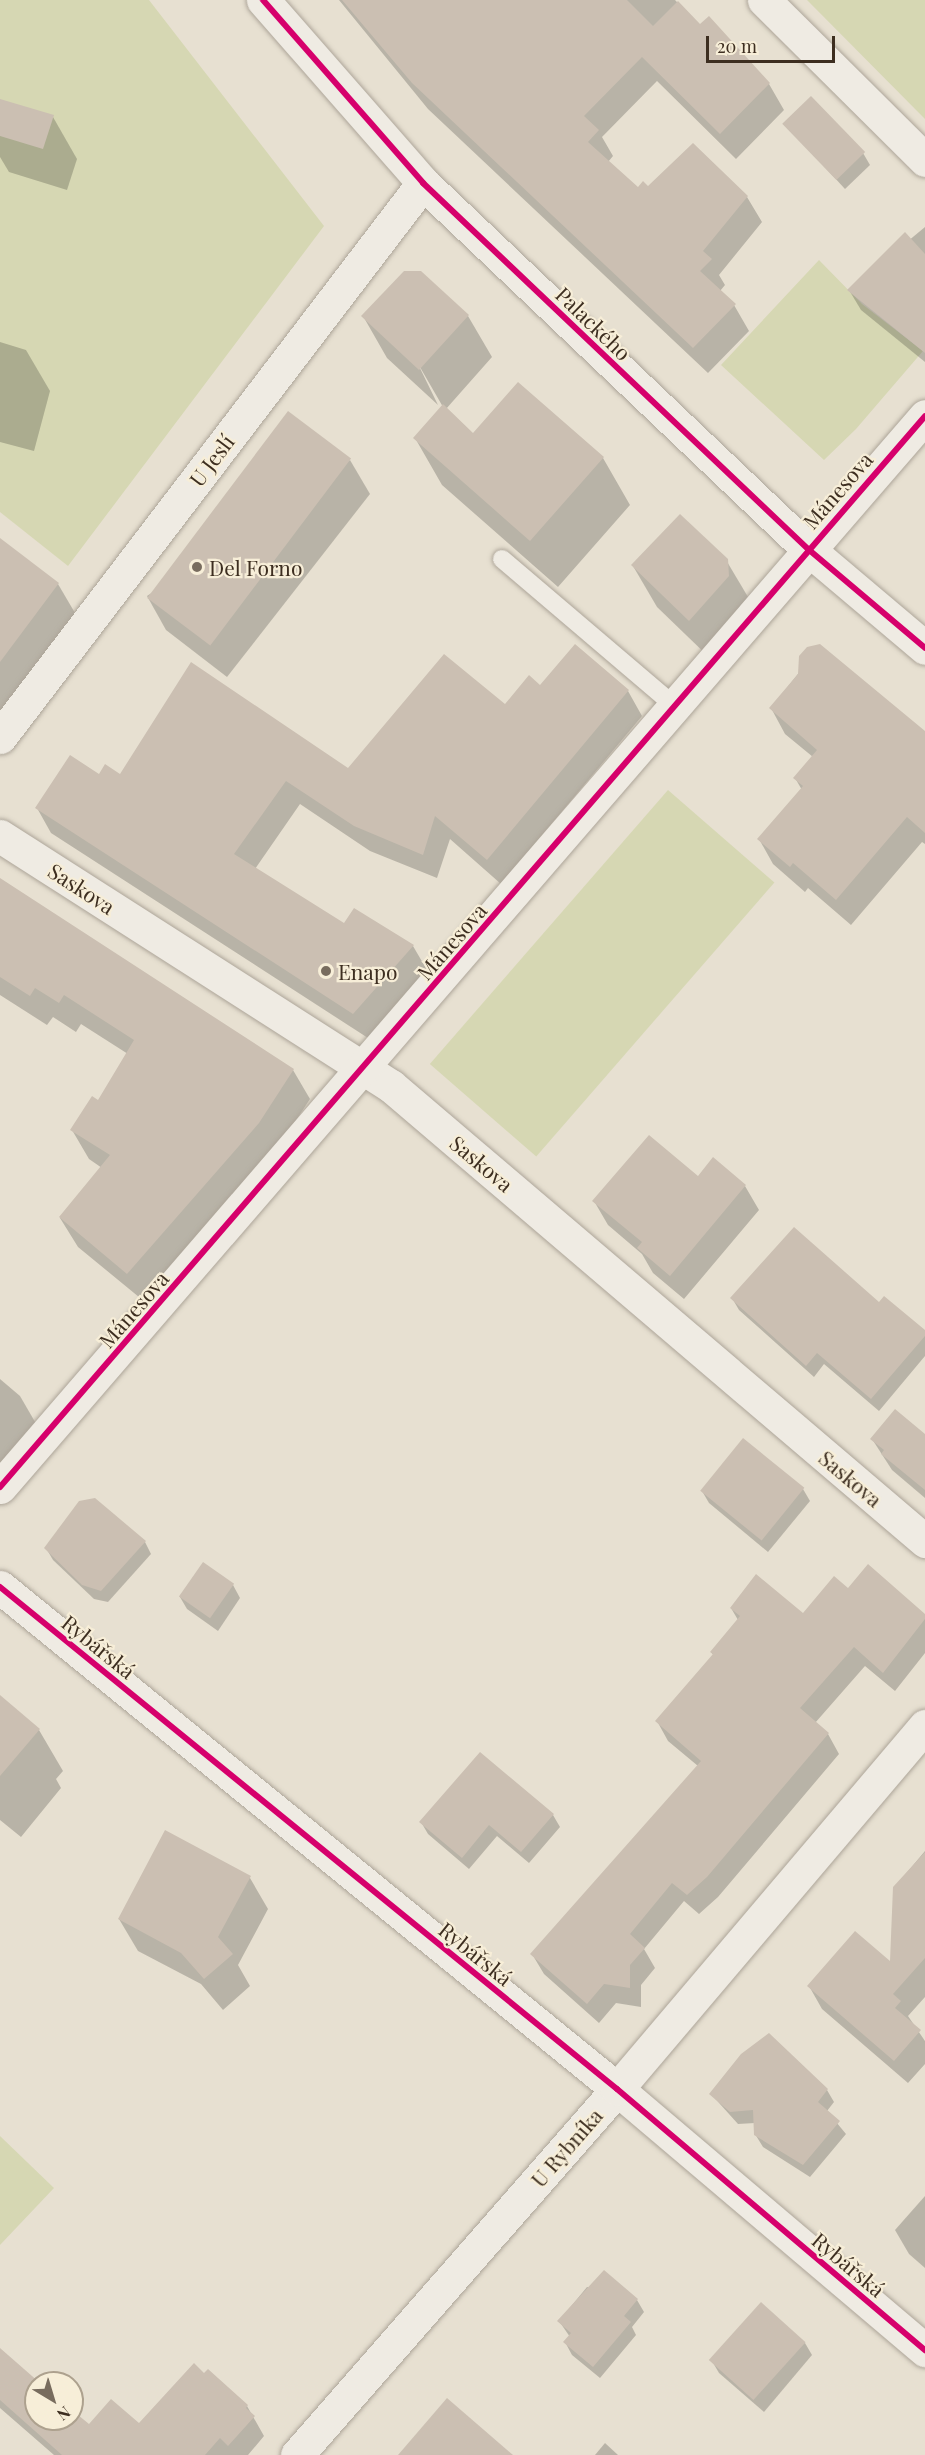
<!DOCTYPE html>
<meta charset="utf-8">
<style>
body{margin:0}
#map{position:relative;width:925px;height:2455px;overflow:hidden;background:#e7e0d1;font-family:"Playfair Display",serif}
div>[style]{position:absolute}
.green>*{inset:0;background:#d6d7b3;transform-origin:0 0}
.shadow>*{inset:0;background:#0003}
.building>*{inset:0;background:#cbbfb2;transform-origin:0 0}
.roads{filter:drop-shadow(0 0 2px #ada599) drop-shadow(0 0 2px #ada599)}
.lane>*{height:18px;margin:-9px;padding:0 9px;transform-origin:9px;border-radius:9px;background:#efebe3}
.street>*{height:33px;margin:-16.5px;padding:0 16.5px;transform-origin:16.5px;border-radius:16.5px;background:#efebe3}
.cycleway>*{height:6px;margin:-3px;padding:0 3px;transform-origin:3px;border-radius:3px;background:#d6006c}
.dots>*{width:16px;height:16px;translate:-50% -50%;box-sizing:border-box;border:3px solid #f7eed8;border-radius:50%}
span{translate:-50% -50%;white-space:nowrap;text-align:center;line-height:1.15;-webkit-text-stroke:4.5px #f7eed8;paint-order:stroke}
.street-label{font-size:21px;color:#3d2e20}
.poi-label{font-size:21px;color:#3d2e20}
.left{translate:0 -50%;text-align:left}
.north{position:absolute;left:24px;top:2371px;width:60px;height:60px;box-sizing:border-box;background:#f7eed8;border:2px solid #ada18e;border-radius:50%;rotate:142deg;font-size:16px;font-weight:700;line-height:24px;text-align:center;color:#3d2e20}
.north::after{content:'';display:block;margin:auto;width:21px;height:27px;background:#786c5e;clip-path:polygon(50% 0,100% 100%,50% 72%,0 100%)}
.scale{position:absolute;left:706px;top:36px;width:129px;height:27px;box-sizing:border-box;border:3px solid #3d2e20;border-top:0;padding-left:8px;font-size:18px;line-height:21px;white-space:nowrap;color:#3d2e20;-webkit-text-stroke:4px #f7eed8;paint-order:stroke}
</style>
<div id="map">
<div class="green">
<div style="clip-path:polygon(0 0,149px 0,324px 226px,68px 566px,0 512px)"></div>
<div style="clip-path:polygon(807px 0,925px 0,925px 119px)"></div>
<div style="clip-path:polygon(819px 260px,862px 304px,923px 351px,856px 429px,824px 460px,721px 365px)"></div>
<div style="left:668px;top:790px;width:141px;height:363px;rotate:41deg"></div>
<div style="clip-path:polygon(0 2136px,54px 2188px,0 2245px)"></div>
</div>
<div class="shadow">
<div style="clip-path:polygon(339px 0,675px 0,700px 26px,709px 18px,769px 84px,784px 110px,736px 159px,657px 81px,602px 137px,613px 156px,608px 162px,638px 189px,747px 197px,762px 222px,719px 275px,725px 285px,720px 291px,734px 305px,749px 331px,708px 373px,428px 109px)"></div>
<div style="clip-path:polygon(0 100px,53px 117px,77px 159px,67px 190px,9px 172px,0 157px)"></div>
<div style="clip-path:polygon(785px 124px,863px 153px,870px 165px,845px 189px)"></div>
<div style="clip-path:polygon(925px 227px,925px 362px,861px 310px,849px 290px)"></div>
<div style="clip-path:polygon(363px 316px,468px 316px,492px 357px,446px 409px,473px 435px,518px 384px,603px 458px,630px 505px,558px 587px,442px 485px,415px 438px,443px 407px,417px 362px,438px 405px,387px 358px)"></div>
<div style="clip-path:polygon(0 342px,26px 350px,50px 391px,34px 451px,0 442px)"></div>
<div style="clip-path:polygon(350px 460px,370px 494px,227px 677px,166px 630px,147px 596px)"></div>
<div style="clip-path:polygon(0 540px,58px 584px,85px 630px,0 748px)"></div>
<div style="clip-path:polygon(726px 560px,751px 602px,714px 662px,657px 607px,633px 566px)"></div>
<div style="clip-path:polygon(820px 646px,925px 734px,925px 844px,922px 842px,851px 925px,808px 888px,805px 892px,773px 864px,759px 839px,802px 790px,795px 778px,813px 757px,785px 734px,771px 708px)"></div>
<div style="clip-path:polygon(540px 687px,628px 691px,642px 716px,501px 884px,450px 839px,437px 878px,370px 851px,300px 804px,255px 869px,345px 926px,413px 946px,427px 970px,368px 1038px,51px 833px,37px 808px,99px 776px,348px 770px,505px 706px)"></div>
<div style="clip-path:polygon(0 880px,293px 1070px,310px 1099px,275px 1152px,145px 1302px,78px 1247px,60px 1218px,102px 1168px,89px 1159px,72px 1130px,99px 1102px,128px 1054px,81px 1024px,76px 1032px,53px 1017px,47px 1025px,0 995px)"></div>
<div style="clip-path:polygon(698px 1178px,745px 1186px,759px 1210px,684px 1299px,653px 1273px,642px 1254px,608px 1225px,594px 1201px)"></div>
<div style="clip-path:polygon(732px 1298px,880px 1304px,925px 1332px,925px 1356px,879px 1411px,824px 1364px,814px 1377px,739px 1310px)"></div>
<div style="clip-path:polygon(0 1379px,20px 1396px,38px 1427px,0 1471px)"></div>
<div style="clip-path:polygon(925px 1436px,925px 1498px,892px 1470px,872px 1439px)"></div>
<div style="clip-path:polygon(803px 1489px,810px 1501px,768px 1552px,709px 1503px,702px 1491px)"></div>
<div style="clip-path:polygon(145px 1542px,151px 1554px,108px 1602px,94px 1599px,53px 1560px,46px 1548px)"></div>
<div style="clip-path:polygon(233px 1585px,240px 1598px,218px 1631px,187px 1609px,180px 1597px)"></div>
<div style="clip-path:polygon(848px 1590px,925px 1616px,925px 1653px,895px 1691px,865px 1666px,815px 1723px,828px 1734px,839px 1754px,718px 1897px,699px 1914px,684px 1901px,644px 1949px,655px 1968px,641px 1985px,641px 2007px,616px 2003px,599px 2023px,544px 1974px,532px 1954px,698px 1766px,668px 1741px,657px 1721px,714px 1656px,711px 1652px,738px 1620px,731px 1608px,803px 1615px)"></div>
<div style="clip-path:polygon(0 1698px,39px 1730px,63px 1771px,56px 1779px,61px 1788px,21px 1837px,0 1820px)"></div>
<div style="clip-path:polygon(553px 1815px,560px 1827px,529px 1863px,497px 1836px,469px 1869px,428px 1834px,421px 1822px)"></div>
<div style="clip-path:polygon(166px 1832px,250px 1878px,268px 1909px,238px 1965px,250px 1986px,223px 2010px,201px 1984px,138px 1951px,119px 1919px)"></div>
<div style="clip-path:polygon(925px 1851px,925px 1997px,908px 2016px,925px 2041px,925px 2064px,908px 2083px,822px 2009px,809px 1986px,891px 1964px,894px 1888px)"></div>
<div style="clip-path:polygon(827px 2090px,834px 2102px,827px 2111px,846px 2134px,810px 2177px,763px 2147px,755px 2134px,755px 2123px,738px 2124px,711px 2094px)"></div>
<div style="clip-path:polygon(925px 2196px,925px 2268px,909px 2254px,895px 2230px)"></div>
<div style="clip-path:polygon(587px 2287px,637px 2300px,644px 2312px,632px 2327px,636px 2335px,600px 2378px,572px 2355px,565px 2342px,570px 2337px,559px 2321px)"></div>
<div style="clip-path:polygon(805px 2343px,812px 2355px,764px 2412px,719px 2373px,712px 2361px)"></div>
<div style="clip-path:polygon(0 2350px,39px 2383px,36px 2419px,72px 2419px,72px 2411px,89px 2426px,139px 2425px,208px 2371px,247px 2406px,264px 2436px,248px 2455px,54px 2455px,0 2408px)"></div>
<div style="clip-path:polygon(605px 2443px,618px 2455px,595px 2455px)"></div>
</div>
<div class="building">
<div style="clip-path:polygon(342px 0,627px 0,653px 26px,678px 1px,700px 24px,709px 16px,770px 83px,720px 134px,642px 57px,584px 116px,599px 130px,588px 142px,638px 187px,643px 181px,648px 186px,693px 143px,748px 196px,703px 251px,712px 259px,700px 271px,736px 304px,693px 348px,412px 83px)"></div>
<div style="left:811px;top:96px;width:78px;height:40px;rotate:46deg"></div>
<div style="clip-path:polygon(0 99px,54px 115px,43px 149px,0 136px)"></div>
<div style="clip-path:polygon(905px 232px,925px 254px,925px 353px,847px 290px)"></div>
<div style="clip-path:polygon(404px 271px,421px 271px,469px 315px,419px 370px,361px 316px)"></div>
<div style="clip-path:polygon(518px 382px,604px 457px,530px 541px,413px 438px,443px 404px,473px 433px)"></div>
<div style="left:288px;top:411px;width:79px;height:234px;rotate:37deg"></div>
<div style="clip-path:polygon(680px 514px,728px 559px,729px 576px,689px 621px,631px 565px)"></div>
<div style="clip-path:polygon(0 538px,59px 583px,0 662px)"></div>
<div style="clip-path:polygon(575px 644px,629px 690px,487px 860px,435px 816px,423px 855px,354px 826px,286px 781px,234px 854px,344px 923px,354px 908px,414px 945px,353px 1014px,35px 808px,70px 755px,99px 774px,105px 764px,120px 774px,191px 662px,348px 768px,444px 654px,505px 704px,529px 675px,540px 685px)"></div>
<div style="clip-path:polygon(820px 644px,925px 731px,925px 833px,907px 817px,836px 900px,793px 863px,790px 867px,757px 839px,803px 786px,793px 778px,817px 750px,769px 708px,798px 674px,799px 656px,807px 647px)"></div>
<div style="clip-path:polygon(0 878px,294px 1069px,259px 1123px,127px 1274px,59px 1217px,110px 1155px,70px 1130px,92px 1096px,98px 1100px,134px 1040px,64px 995px,59px 1003px,35px 988px,30px 996px,0 977px)"></div>
<div style="clip-path:polygon(649px 1135px,698px 1176px,713px 1157px,746px 1185px,670px 1276px,637px 1248px,642px 1242px,592px 1201px)"></div>
<div style="clip-path:polygon(794px 1227px,879px 1302px,884px 1296px,925px 1330px,925px 1336px,871px 1399px,817px 1353px,806px 1366px,730px 1298px)"></div>
<div style="clip-path:polygon(895px 1409px,925px 1434px,925px 1490px,881px 1454px,884px 1450px,870px 1439px)"></div>
<div style="left:743px;top:1438px;width:79px;height:68px;rotate:39deg"></div>
<div style="clip-path:polygon(95px 1498px,146px 1541px,101px 1591px,82px 1585px,44px 1548px,79px 1501px)"></div>
<div style="left:203px;top:1562px;width:38px;height:42px;rotate:35deg"></div>
<div style="clip-path:polygon(868px 1564px,925px 1614px,925px 1619px,883px 1673px,854px 1647px,800px 1708px,829px 1733px,707px 1877px,687px 1895px,672px 1883px,630px 1934px,645px 1948px,630px 1965px,630px 1988px,604px 1984px,587px 2004px,530px 1954px,701px 1761px,655px 1721px,713px 1654px,710px 1652px,740px 1616px,730px 1608px,756px 1574px,803px 1613px,834px 1576px,848px 1588px)"></div>
<div style="clip-path:polygon(0 1695px,40px 1729px,0 1776px)"></div>
<div style="clip-path:polygon(480px 1752px,554px 1814px,521px 1852px,489px 1825px,462px 1858px,419px 1822px)"></div>
<div style="clip-path:polygon(165px 1830px,251px 1876px,218px 1937px,233px 1954px,204px 1979px,181px 1953px,118px 1919px)"></div>
<div style="clip-path:polygon(925px 1852px,925px 1958px,893px 1994px,901px 2001px,895px 2008px,921px 2030px,894px 2061px,807px 1986px,855px 1931px,890px 1961px,893px 1887px)"></div>
<div style="clip-path:polygon(769px 2033px,828px 2089px,818px 2102px,840px 2121px,803px 2165px,754px 2135px,753px 2110px,730px 2112px,709px 2094px,741px 2054px)"></div>
<div style="clip-path:polygon(604px 2270px,638px 2299px,624px 2316px,631px 2322px,593px 2367px,563px 2342px,571px 2333px,557px 2321px)"></div>
<div style="left:761px;top:2302px;width:60px;height:78px;rotate:42deg"></div>
<div style="clip-path:polygon(0 2348px,40px 2383px,36px 2383px,36px 2419px,72px 2419px,72px 2410px,89px 2424px,111px 2399px,139px 2423px,194px 2363px,204px 2373px,208px 2369px,248px 2405px,246px 2408px,255px 2416px,228px 2446px,220px 2438px,205px 2455px,62px 2455px,0 2400px)"></div>
<div style="clip-path:polygon(447px 2398px,513px 2455px,398px 2455px)"></div>
</div>
<div class="roads">
<div class="lane">
<div style="left:502px;top:559px;width:228px;rotate:40.4deg"></div>
</div>
<div class="street">
<div style="left:263px;top:0;width:243px;rotate:48.8deg"></div>
<div style="left:423px;top:183px;width:531px;rotate:43.55deg"></div>
<div style="left:808px;top:549px;width:153px;rotate:40.2deg"></div>
<div style="left:764px;top:0;width:227px;rotate:44.8deg"></div>
<div style="left:0;top:737px;width:697px;rotate:-52.64deg"></div>
<div style="left:0;top:836px;width:464px;rotate:32.6deg"></div>
<div style="left:391px;top:1086px;width:702px;rotate:40.43deg"></div>
<div style="left:0;top:1487px;width:1415px;rotate:-49.18deg"></div>
<div style="left:0;top:1587px;width:795px;rotate:39.13deg"></div>
<div style="left:617px;top:2089px;width:404px;rotate:40.3deg"></div>
<div style="left:297px;top:2455px;width:486px;rotate:-48.8deg"></div>
<div style="left:617px;top:2089px;width:476px;rotate:-49.7deg"></div>
</div>
</div>
<div class="cycleway">
<div style="left:263px;top:0;width:243px;rotate:48.8deg"></div>
<div style="left:423px;top:183px;width:531px;rotate:43.55deg"></div>
<div style="left:808px;top:549px;width:153px;rotate:40.2deg"></div>
<div style="left:0;top:1487px;width:1415px;rotate:-49.18deg"></div>
<div style="left:0;top:1587px;width:795px;rotate:39.13deg"></div>
<div style="left:617px;top:2089px;width:404px;rotate:40.3deg"></div>
</div>
<div class="dots">
<div style="left:197px;top:567px;background:#786c5e"></div>
<div style="left:326px;top:971px;background:#786c5e"></div>
</div>
<div class="street-label">
<span style="left:594px;top:323px;rotate:44deg">Palackého</span>
<span style="left:211px;top:460px;rotate:-53deg">U Jeslí</span>
<span style="left:837px;top:490px;rotate:-49deg">Mánesova</span>
<span style="left:82px;top:888px;rotate:33deg">Saskova</span>
<span style="left:451px;top:941px;rotate:-49deg">Mánesova</span>
<span style="left:482px;top:1163px;rotate:40deg">Saskova</span>
<span style="left:133px;top:1309px;rotate:-49deg">Mánesova</span>
<span style="left:851px;top:1478px;rotate:40deg">Saskova</span>
<span style="left:99px;top:1646px;rotate:39deg">Rybářská</span>
<span style="left:476px;top:1953px;rotate:39deg">Rybářská</span>
<span style="left:566px;top:2147px;rotate:-49deg">U Rybníka</span>
<span style="left:849px;top:2264px;rotate:40deg">Rybářská</span>
</div>
<div class="poi-label">
<span class="left" style="left:209px;top:567px">Del Forno</span>
<span class="left" style="left:338px;top:971px">Enapo</span>
</div>
<div class="north">N</div>
<div class="scale">20 m</div>
</div>
